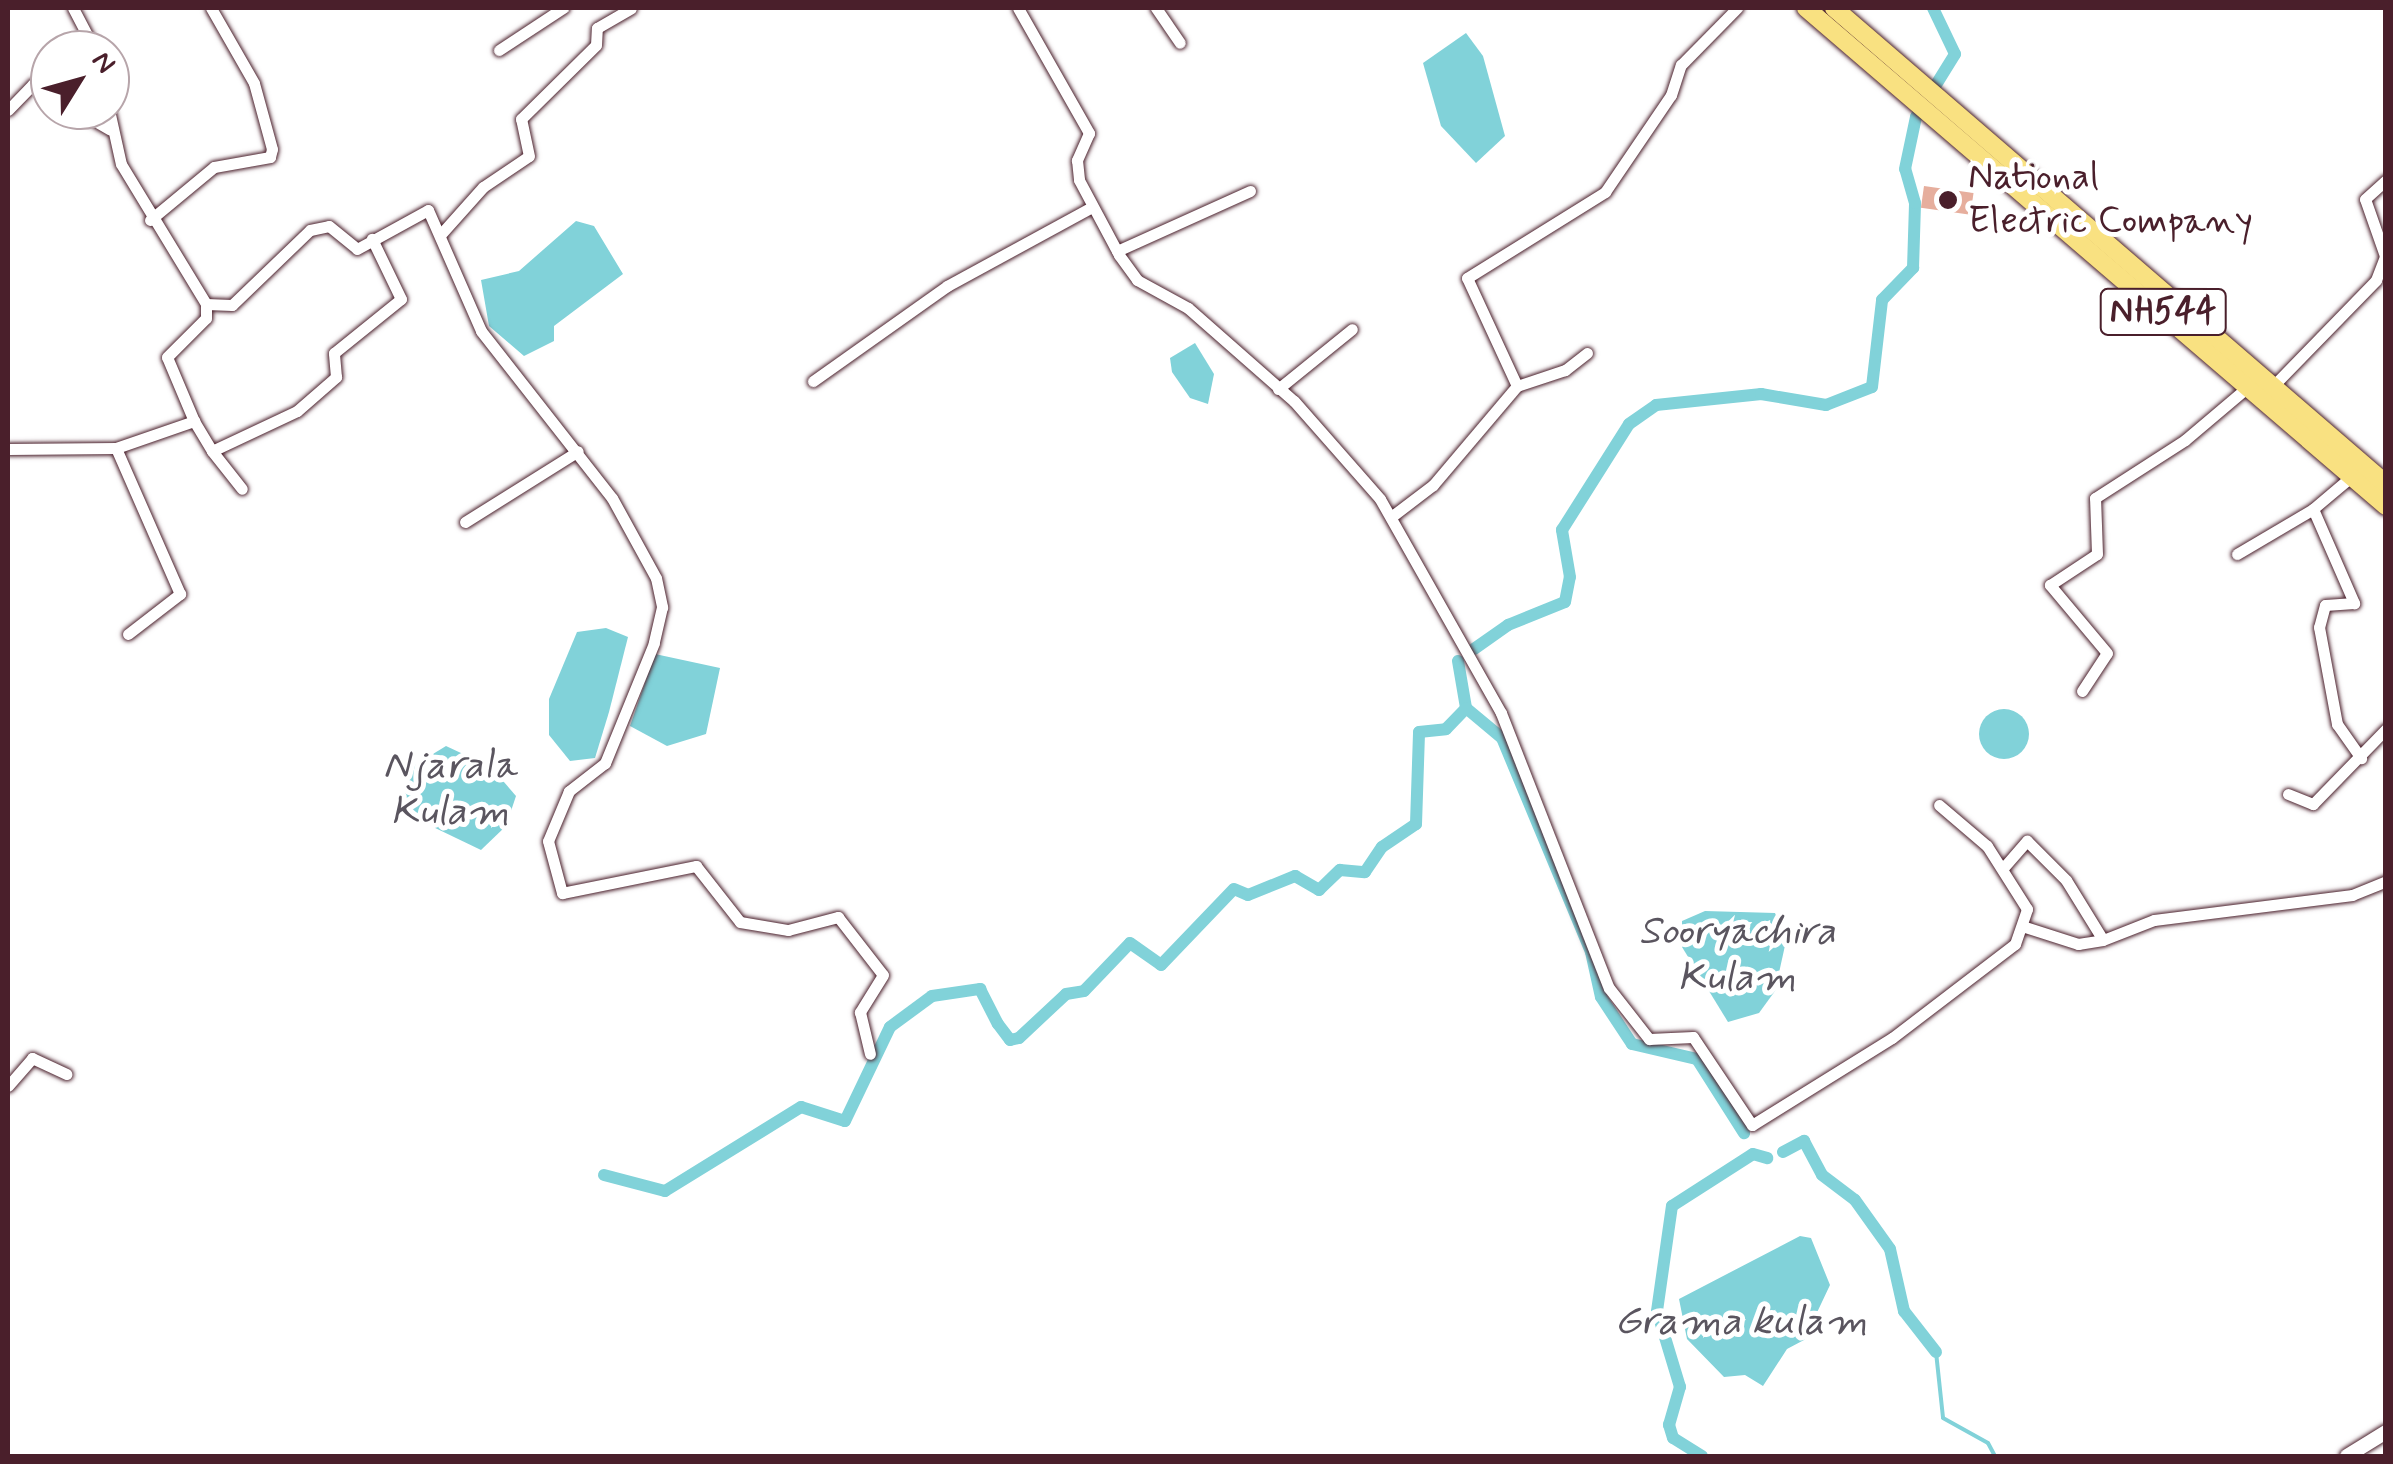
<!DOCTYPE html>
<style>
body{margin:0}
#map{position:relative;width:2393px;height:1464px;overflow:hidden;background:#fff;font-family:Mynerve,sans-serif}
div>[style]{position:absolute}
.water>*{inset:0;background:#81d2d9}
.round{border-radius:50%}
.stream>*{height:4px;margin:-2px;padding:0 2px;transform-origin:2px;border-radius:2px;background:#81d2d9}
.canal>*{height:12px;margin:-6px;padding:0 6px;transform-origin:6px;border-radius:6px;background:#81d2d9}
.building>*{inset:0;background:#e6ae9d;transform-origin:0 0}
.roads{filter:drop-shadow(0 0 2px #4a1f2b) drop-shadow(0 0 2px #4a1f2b)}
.minor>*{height:11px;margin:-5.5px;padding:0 5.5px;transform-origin:5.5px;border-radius:5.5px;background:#fff}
.tertiary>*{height:14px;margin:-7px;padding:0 7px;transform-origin:7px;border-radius:7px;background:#fff}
.trunk>*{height:18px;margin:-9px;padding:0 9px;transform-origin:9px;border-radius:9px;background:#f9e181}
.dots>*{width:28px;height:28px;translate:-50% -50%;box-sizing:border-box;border:5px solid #fff;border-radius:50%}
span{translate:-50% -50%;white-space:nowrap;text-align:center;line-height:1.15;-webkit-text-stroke:10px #fff;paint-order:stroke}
.shield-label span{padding:2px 8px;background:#fff;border:2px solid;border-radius:8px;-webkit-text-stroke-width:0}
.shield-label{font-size:35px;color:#4a1f2b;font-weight:700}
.poi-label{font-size:38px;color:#4a1f2b}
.left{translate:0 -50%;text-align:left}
.water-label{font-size:40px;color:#5a555f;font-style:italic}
.frame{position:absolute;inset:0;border:10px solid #4a1f2b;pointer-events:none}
.north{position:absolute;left:30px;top:30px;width:100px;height:100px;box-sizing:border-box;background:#fff;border:2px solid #b7a5aa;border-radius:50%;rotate:53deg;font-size:28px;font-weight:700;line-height:40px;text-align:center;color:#4a1f2b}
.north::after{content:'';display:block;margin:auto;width:35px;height:45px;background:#4a1f2b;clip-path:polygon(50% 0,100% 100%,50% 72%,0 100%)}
</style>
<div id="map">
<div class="water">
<div style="clip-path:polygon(1466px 33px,1483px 56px,1505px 136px,1476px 163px,1441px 126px,1423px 63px)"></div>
<div style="clip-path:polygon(576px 221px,594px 226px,623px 274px,554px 326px,554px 341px,524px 356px,489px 326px,481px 280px,519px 271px)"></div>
<div style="clip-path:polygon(1195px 343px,1214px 374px,1208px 404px,1190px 398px,1172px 372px,1170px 358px)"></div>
<div style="clip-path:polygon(606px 628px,628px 637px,609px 712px,595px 758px,570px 761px,549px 735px,549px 699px,577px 632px)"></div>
<div style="clip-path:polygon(655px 654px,720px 668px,706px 734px,667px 746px,630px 726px)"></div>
<div class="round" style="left:1979px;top:709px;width:50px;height:50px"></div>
<div style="clip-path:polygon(446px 746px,491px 767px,516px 796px,506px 826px,481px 850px,404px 813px,404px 784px,415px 765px)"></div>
<div style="clip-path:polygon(1775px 913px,1786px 941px,1775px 991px,1759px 1013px,1728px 1022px,1682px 947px,1682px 921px,1705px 911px)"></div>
<div style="clip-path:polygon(1800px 1236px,1811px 1238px,1830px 1285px,1804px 1340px,1787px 1349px,1763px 1386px,1745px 1375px,1724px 1377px,1687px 1339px,1679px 1299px)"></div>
</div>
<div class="stream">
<div style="left:1936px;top:1352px;width:66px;rotate:83.9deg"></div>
<div style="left:1943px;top:1418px;width:51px;rotate:29.1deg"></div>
<div style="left:1988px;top:1443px;width:15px;rotate:62deg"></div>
</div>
<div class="canal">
<div style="left:1474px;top:649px;width:42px;rotate:-35.2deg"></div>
<div style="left:1508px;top:625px;width:61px;rotate:-22deg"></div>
<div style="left:1565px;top:602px;width:25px;rotate:-79deg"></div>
<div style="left:1570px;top:577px;width:48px;rotate:-99.7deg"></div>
<div style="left:1562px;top:530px;width:125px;rotate:-57.7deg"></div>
<div style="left:1629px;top:424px;width:33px;rotate:-35deg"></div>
<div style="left:1656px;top:405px;width:106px;rotate:-6deg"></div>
<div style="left:1761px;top:394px;width:66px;rotate:9.6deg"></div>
<div style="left:1826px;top:405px;width:49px;rotate:-21.4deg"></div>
<div style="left:1872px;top:387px;width:88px;rotate:-83.4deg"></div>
<div style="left:1882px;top:300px;width:45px;rotate:-45.9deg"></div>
<div style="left:1913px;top:268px;width:65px;rotate:-88.2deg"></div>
<div style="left:1915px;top:203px;width:35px;rotate:-106deg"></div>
<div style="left:1905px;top:169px;width:53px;rotate:-78.1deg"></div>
<div style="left:1916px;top:117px;width:74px;rotate:-58.2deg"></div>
<div style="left:1955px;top:54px;width:51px;rotate:-115.6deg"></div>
<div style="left:1458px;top:661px;width:48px;rotate:80.3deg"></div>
<div style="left:1466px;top:708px;width:47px;rotate:39.8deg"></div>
<div style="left:1502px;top:738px;width:232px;rotate:67.4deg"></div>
<div style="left:1591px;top:952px;width:46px;rotate:77.5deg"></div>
<div style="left:1601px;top:997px;width:56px;rotate:56.6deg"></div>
<div style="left:1632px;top:1044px;width:67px;rotate:13deg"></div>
<div style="left:1697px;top:1059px;width:88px;rotate:57.6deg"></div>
<div style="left:1783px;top:1152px;width:24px;rotate:-28deg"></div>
<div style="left:1804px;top:1141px;width:38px;rotate:62deg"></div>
<div style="left:1822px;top:1175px;width:41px;rotate:37.1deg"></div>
<div style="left:1855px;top:1200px;width:60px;rotate:54.5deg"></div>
<div style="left:1890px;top:1249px;width:64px;rotate:77.3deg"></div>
<div style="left:1904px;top:1311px;width:52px;rotate:52deg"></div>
<div style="left:604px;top:1175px;width:63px;rotate:14.7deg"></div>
<div style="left:665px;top:1191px;width:160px;rotate:-31.7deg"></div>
<div style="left:801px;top:1107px;width:46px;rotate:17.7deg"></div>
<div style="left:845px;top:1121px;width:104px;rotate:-64.4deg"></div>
<div style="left:890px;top:1027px;width:52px;rotate:-36.4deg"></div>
<div style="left:932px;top:996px;width:49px;rotate:-8.3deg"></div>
<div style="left:980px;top:989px;width:39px;rotate:63deg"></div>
<div style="left:998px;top:1024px;width:20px;rotate:53deg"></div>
<div style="left:1010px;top:1040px;width:9px;rotate:-13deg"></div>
<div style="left:1019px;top:1038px;width:64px;rotate:-43.1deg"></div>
<div style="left:1066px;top:994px;width:18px;rotate:-9deg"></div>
<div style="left:1084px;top:991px;width:66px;rotate:-46.2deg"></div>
<div style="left:1130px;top:943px;width:38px;rotate:35deg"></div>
<div style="left:1161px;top:965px;width:105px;rotate:-46.2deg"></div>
<div style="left:1234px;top:889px;width:15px;rotate:23deg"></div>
<div style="left:1248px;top:895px;width:51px;rotate:-22deg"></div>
<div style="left:1295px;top:876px;width:28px;rotate:30deg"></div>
<div style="left:1319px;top:890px;width:29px;rotate:-44deg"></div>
<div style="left:1340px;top:870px;width:25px;rotate:5deg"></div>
<div style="left:1365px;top:872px;width:30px;rotate:-56deg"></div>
<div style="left:1382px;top:847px;width:41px;rotate:-34.1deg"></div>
<div style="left:1416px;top:824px;width:92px;rotate:-88.1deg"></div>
<div style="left:1419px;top:732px;width:27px;rotate:-6deg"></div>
<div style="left:1446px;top:729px;width:29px;rotate:-46deg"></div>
<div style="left:1702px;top:1456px;width:34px;rotate:-148deg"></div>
<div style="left:1673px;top:1438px;width:14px;rotate:-107deg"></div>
<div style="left:1669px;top:1425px;width:40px;rotate:-74deg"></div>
<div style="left:1680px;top:1387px;width:79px;rotate:-106.8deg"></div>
<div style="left:1657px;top:1311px;width:106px;rotate:-81.9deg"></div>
<div style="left:1672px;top:1206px;width:96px;rotate:-32.7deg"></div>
<div style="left:1753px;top:1154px;width:15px;rotate:16deg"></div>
</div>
<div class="building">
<div style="left:1924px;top:186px;width:50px;height:22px;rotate:8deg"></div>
</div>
<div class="roads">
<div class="minor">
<div style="left:73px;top:8px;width:47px;rotate:62.4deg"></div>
<div style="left:1018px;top:8px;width:144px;rotate:60.4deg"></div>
<div style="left:1089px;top:133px;width:30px;rotate:114deg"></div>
<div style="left:1077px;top:160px;width:20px;rotate:84deg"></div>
<div style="left:1079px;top:180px;width:85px;rotate:61.9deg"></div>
<div style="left:1119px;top:255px;width:31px;rotate:54deg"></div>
<div style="left:1137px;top:280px;width:58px;rotate:28.8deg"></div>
<div style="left:1188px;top:308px;width:141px;rotate:41.3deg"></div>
<div style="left:1294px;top:401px;width:130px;rotate:48.7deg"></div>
<div style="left:1380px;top:499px;width:246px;rotate:60.5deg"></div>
<div style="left:1501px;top:713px;width:295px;rotate:68.6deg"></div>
<div style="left:1609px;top:988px;width:65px;rotate:51.9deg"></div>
<div style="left:1649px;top:1039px;width:44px;rotate:-2.6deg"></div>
<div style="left:1693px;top:1037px;width:106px;rotate:56.2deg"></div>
<div style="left:1752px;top:1125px;width:165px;rotate:-31.9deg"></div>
<div style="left:1892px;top:1038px;width:155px;rotate:-37.4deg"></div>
<div style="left:2015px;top:944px;width:37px;rotate:-71deg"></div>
<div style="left:2027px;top:909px;width:75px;rotate:-122.4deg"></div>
<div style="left:1987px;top:846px;width:63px;rotate:-139.5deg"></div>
<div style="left:1156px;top:8px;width:42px;rotate:55.6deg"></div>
<div style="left:499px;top:50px;width:77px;rotate:-33.3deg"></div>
<div style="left:8px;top:110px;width:36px;rotate:-46deg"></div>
<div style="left:33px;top:84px;width:17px;rotate:-13deg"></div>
<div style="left:76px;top:110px;width:39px;rotate:30deg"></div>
<div style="left:109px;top:110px;width:55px;rotate:77.5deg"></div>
<div style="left:121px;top:164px;width:164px;rotate:58.7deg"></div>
<div style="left:206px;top:304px;width:26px;rotate:2deg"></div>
<div style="left:232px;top:305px;width:108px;rotate:-43.9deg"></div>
<div style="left:310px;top:230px;width:19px;rotate:-12deg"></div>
<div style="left:329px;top:226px;width:36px;rotate:39deg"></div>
<div style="left:357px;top:249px;width:81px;rotate:-28.8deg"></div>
<div style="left:428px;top:210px;width:132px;rotate:66.3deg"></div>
<div style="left:481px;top:331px;width:212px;rotate:51.9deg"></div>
<div style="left:612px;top:498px;width:91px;rotate:61.2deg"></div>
<div style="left:656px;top:578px;width:30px;rotate:78deg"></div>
<div style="left:662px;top:607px;width:37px;rotate:103deg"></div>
<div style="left:654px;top:643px;width:130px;rotate:112.2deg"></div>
<div style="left:605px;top:763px;width:46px;rotate:142.1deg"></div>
<div style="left:569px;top:791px;width:54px;rotate:112.8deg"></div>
<div style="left:548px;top:841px;width:54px;rotate:74.9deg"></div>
<div style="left:562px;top:893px;width:137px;rotate:-11.4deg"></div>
<div style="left:696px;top:866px;width:71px;rotate:51.8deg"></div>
<div style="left:740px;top:922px;width:49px;rotate:9.5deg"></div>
<div style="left:788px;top:930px;width:52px;rotate:-14.6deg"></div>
<div style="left:838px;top:917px;width:73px;rotate:52.2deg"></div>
<div style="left:883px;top:975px;width:44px;rotate:121.9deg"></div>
<div style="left:860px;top:1012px;width:43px;rotate:76.6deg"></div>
<div style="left:150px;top:220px;width:83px;rotate:-39.6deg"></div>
<div style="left:214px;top:167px;width:57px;rotate:-10.1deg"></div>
<div style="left:270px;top:157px;width:8px;rotate:-76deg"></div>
<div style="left:272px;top:149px;width:68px;rotate:-105.3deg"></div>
<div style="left:254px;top:83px;width:86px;rotate:-119.8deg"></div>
<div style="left:441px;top:234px;width:63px;rotate:-48.2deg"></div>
<div style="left:483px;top:187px;width:55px;rotate:-34deg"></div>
<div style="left:529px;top:156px;width:38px;rotate:-102deg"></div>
<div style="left:521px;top:119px;width:105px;rotate:-44.6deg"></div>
<div style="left:596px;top:45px;width:17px;rotate:-87deg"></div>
<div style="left:597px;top:28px;width:39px;rotate:-30deg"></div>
<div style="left:1117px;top:251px;width:146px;rotate:-24.3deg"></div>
<div style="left:1587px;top:353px;width:28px;rotate:142deg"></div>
<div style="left:1565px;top:370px;width:51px;rotate:161.6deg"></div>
<div style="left:1517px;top:386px;width:119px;rotate:-114.8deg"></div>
<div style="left:1467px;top:278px;width:163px;rotate:-31.9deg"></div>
<div style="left:1605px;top:192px;width:117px;rotate:-55.8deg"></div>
<div style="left:1671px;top:95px;width:32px;rotate:-72deg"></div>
<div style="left:1681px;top:65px;width:80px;rotate:-45.5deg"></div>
<div style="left:813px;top:381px;width:164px;rotate:-35.3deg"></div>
<div style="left:947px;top:286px;width:163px;rotate:-28.6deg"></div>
<div style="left:2275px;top:384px;width:145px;rotate:-45.8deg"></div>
<div style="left:2376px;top:280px;width:26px;rotate:-69deg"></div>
<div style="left:2385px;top:256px;width:60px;rotate:-109.3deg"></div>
<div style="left:2365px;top:199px;width:28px;rotate:-42deg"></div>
<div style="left:1278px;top:389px;width:95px;rotate:-39deg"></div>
<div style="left:194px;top:421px;width:69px;rotate:-112.9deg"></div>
<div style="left:167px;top:357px;width:55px;rotate:-45deg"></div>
<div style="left:206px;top:318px;width:14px;rotate:-90deg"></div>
<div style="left:8px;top:449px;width:108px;rotate:-0.5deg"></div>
<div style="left:212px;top:451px;width:48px;rotate:51.7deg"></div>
<div style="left:2352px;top:476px;width:51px;rotate:139.8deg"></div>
<div style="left:2313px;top:509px;width:103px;rotate:66.4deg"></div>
<div style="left:2354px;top:603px;width:29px;rotate:176deg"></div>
<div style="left:2325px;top:605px;width:23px;rotate:105deg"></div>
<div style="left:2319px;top:627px;width:99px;rotate:79.5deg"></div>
<div style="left:2337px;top:724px;width:42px;rotate:54.8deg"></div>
<div style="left:1391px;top:517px;width:53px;rotate:-37.3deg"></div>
<div style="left:1433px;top:485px;width:130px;rotate:-49.7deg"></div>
<div style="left:465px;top:522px;width:133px;rotate:-32.1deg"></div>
<div style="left:2237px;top:554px;width:88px;rotate:-30.6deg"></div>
<div style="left:128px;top:634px;width:66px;rotate:-37.6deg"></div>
<div style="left:180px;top:594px;width:159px;rotate:-113.7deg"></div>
<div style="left:116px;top:448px;width:83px;rotate:-19.1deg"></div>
<div style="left:194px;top:421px;width:35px;rotate:59deg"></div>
<div style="left:212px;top:451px;width:94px;rotate:-25.2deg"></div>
<div style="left:297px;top:411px;width:52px;rotate:-41.1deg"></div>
<div style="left:336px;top:377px;width:24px;rotate:-95deg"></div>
<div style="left:334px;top:353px;width:86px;rotate:-38.9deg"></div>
<div style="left:401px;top:299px;width:67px;rotate:-115.8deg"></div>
<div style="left:2082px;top:691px;width:45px;rotate:-56.7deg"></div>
<div style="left:2107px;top:653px;width:89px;rotate:-130deg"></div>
<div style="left:2050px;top:585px;width:56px;rotate:-33.4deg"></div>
<div style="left:2097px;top:554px;width:56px;rotate:-92deg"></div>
<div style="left:2095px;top:498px;width:107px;rotate:-32.8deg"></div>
<div style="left:2185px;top:440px;width:84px;rotate:-40.2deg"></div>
<div style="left:2288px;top:794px;width:27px;rotate:22deg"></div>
<div style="left:2313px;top:804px;width:105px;rotate:-45.8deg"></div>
<div style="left:2004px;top:867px;width:35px;rotate:-49deg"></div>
<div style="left:2027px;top:841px;width:55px;rotate:45deg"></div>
<div style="left:2066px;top:880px;width:70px;rotate:58.3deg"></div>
<div style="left:2103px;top:940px;width:55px;rotate:-21.4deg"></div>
<div style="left:2154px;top:920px;width:200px;rotate:-7.2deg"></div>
<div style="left:2352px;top:895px;width:37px;rotate:-22deg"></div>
<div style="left:2022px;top:926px;width:59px;rotate:17.8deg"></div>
<div style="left:2078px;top:944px;width:25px;rotate:-9deg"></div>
<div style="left:8px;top:1086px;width:37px;rotate:-49deg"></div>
<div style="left:32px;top:1058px;width:38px;rotate:25deg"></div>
</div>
<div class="tertiary">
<div style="left:2347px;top:1456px;width:46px;rotate:-31.6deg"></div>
</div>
<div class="trunk">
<div style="left:1806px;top:8px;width:764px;rotate:40.65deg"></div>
<div style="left:1834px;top:8px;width:729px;rotate:40.77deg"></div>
</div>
</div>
<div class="dots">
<div style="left:1948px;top:200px;background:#4a1f2b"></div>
</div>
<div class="shield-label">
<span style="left:2163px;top:312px">NH544</span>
</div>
<div class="poi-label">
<span class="left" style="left:1968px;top:200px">National<br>Electric Company</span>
</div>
<div class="water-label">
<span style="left:450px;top:789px">Njarala<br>Kulam</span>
<span style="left:1737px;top:955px">Sooryachira<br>Kulam</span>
<span style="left:1741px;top:1322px">Grama kulam</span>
</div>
<div class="frame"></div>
<div class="north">N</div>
</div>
